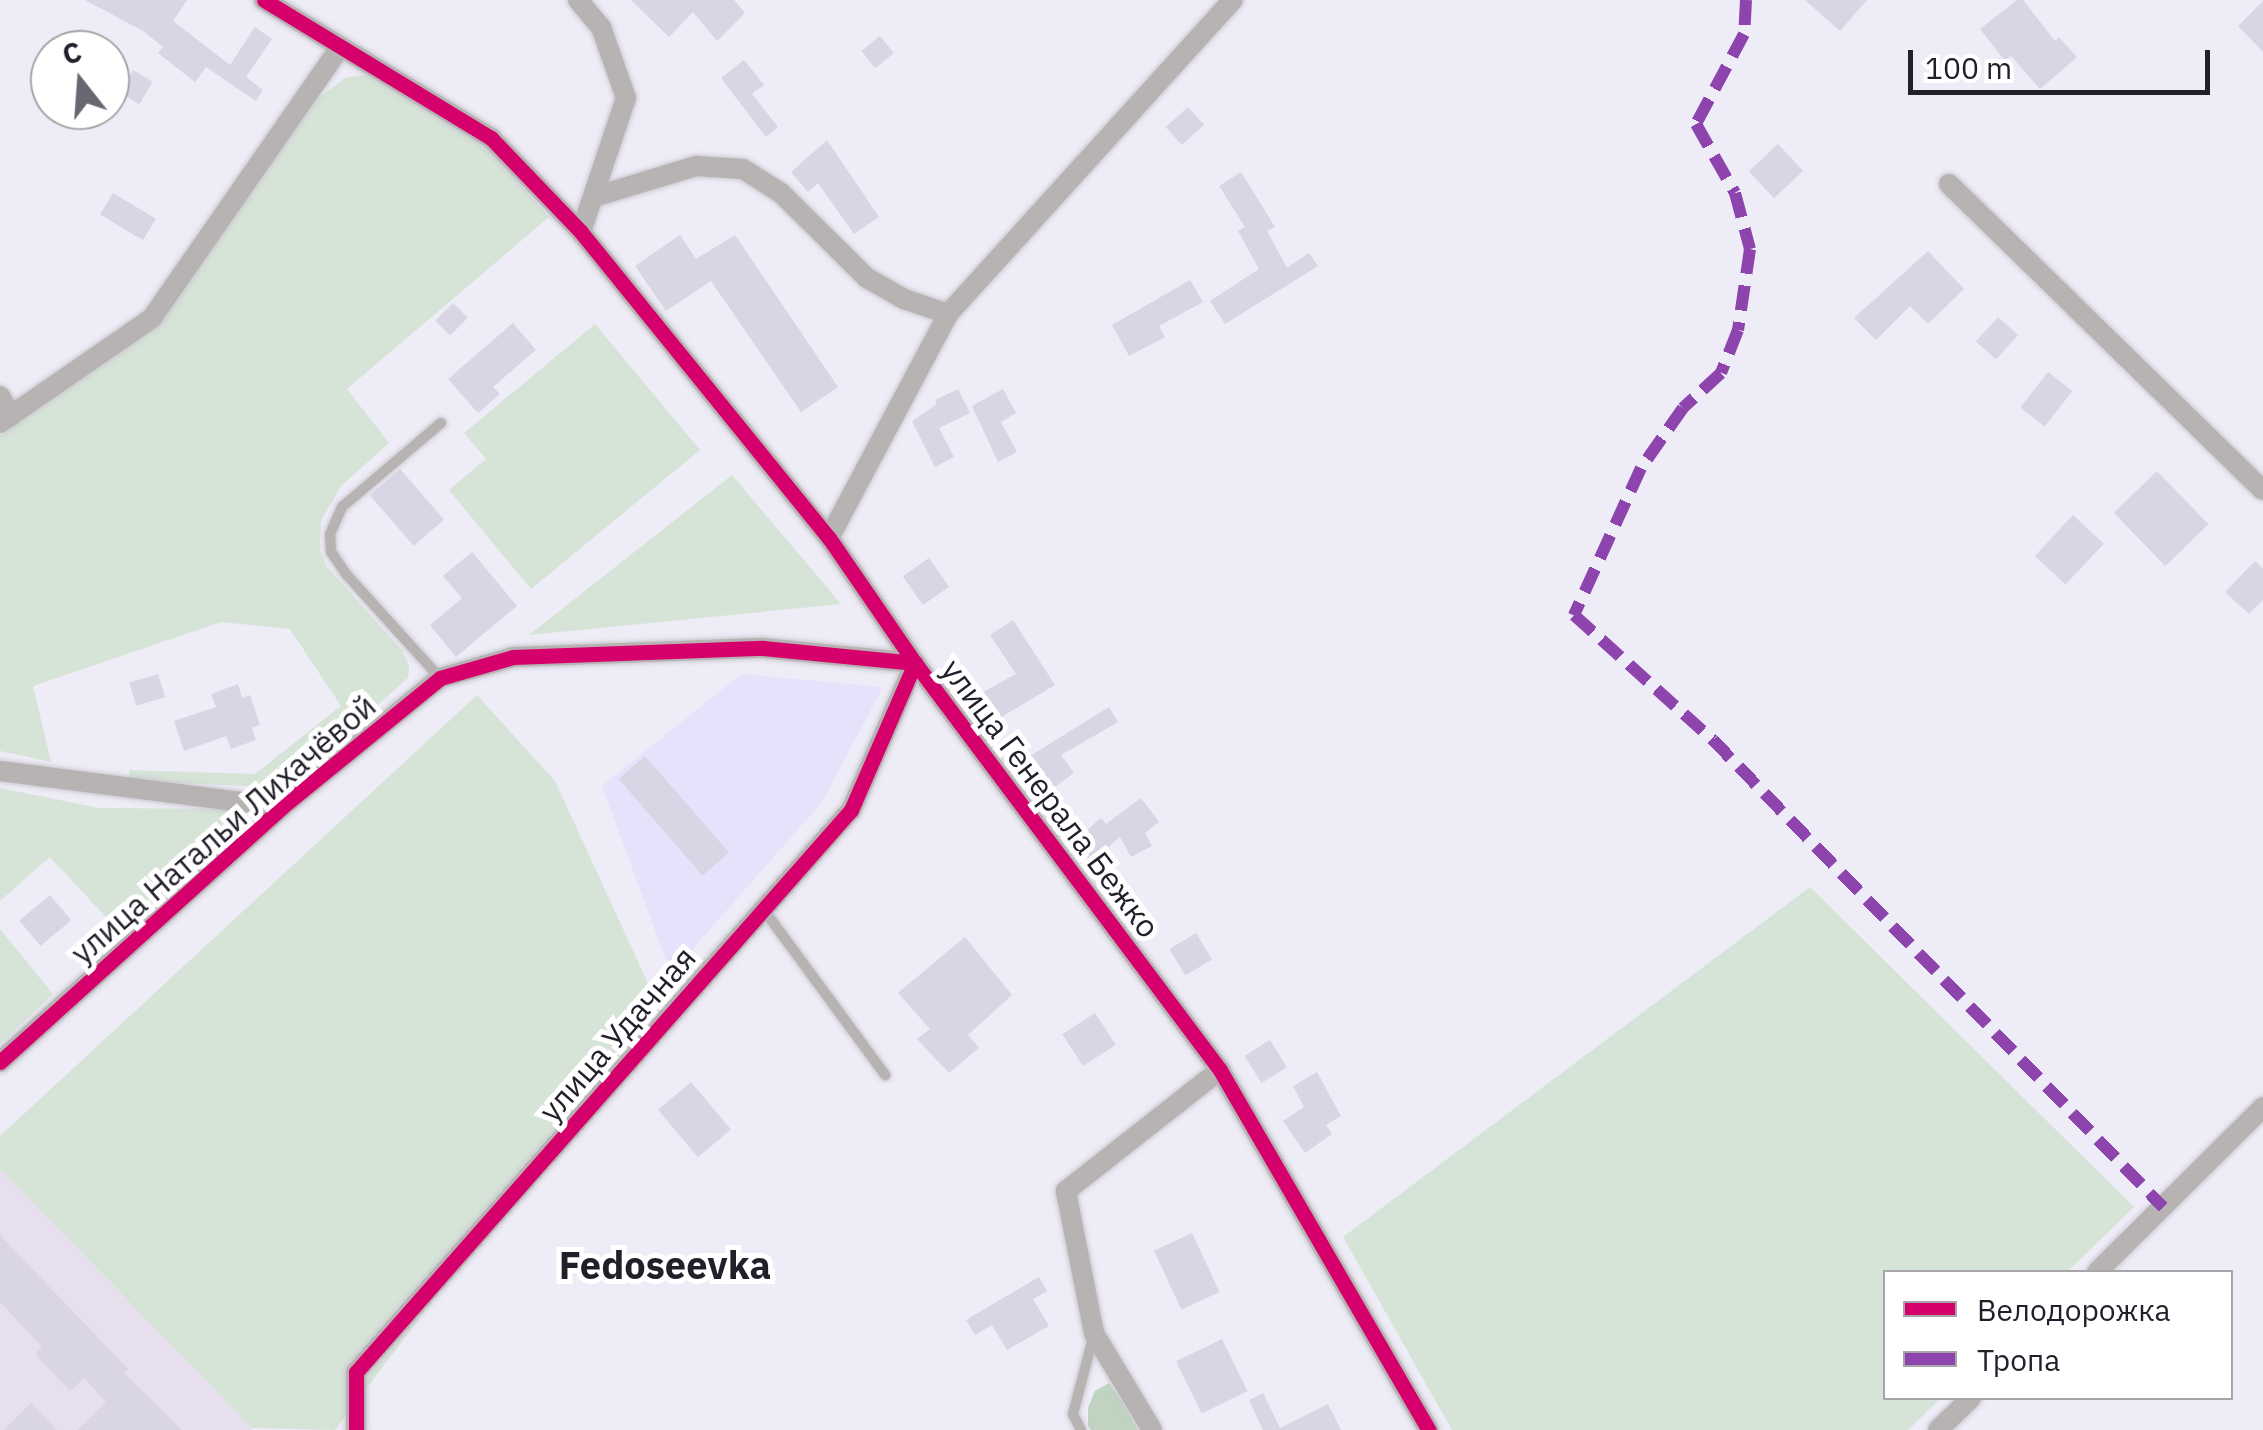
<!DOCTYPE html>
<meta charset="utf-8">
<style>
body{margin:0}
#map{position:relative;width:2263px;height:1430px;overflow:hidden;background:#eeecf6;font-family:"IBM Plex Sans",sans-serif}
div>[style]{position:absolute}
.built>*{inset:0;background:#e7e2fb}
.education>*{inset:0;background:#e7dfee}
.green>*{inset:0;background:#d6e3d7}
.forest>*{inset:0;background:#c0d3c1}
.building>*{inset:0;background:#d9d5e4;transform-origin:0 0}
.roads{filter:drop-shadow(0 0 2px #cac8d0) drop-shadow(0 0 2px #cac8d0)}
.lane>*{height:10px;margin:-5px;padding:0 5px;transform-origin:5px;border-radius:5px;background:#b7b3b2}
.street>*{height:20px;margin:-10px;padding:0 10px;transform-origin:10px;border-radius:10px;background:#b7b3b2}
.quiet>*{height:12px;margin-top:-6px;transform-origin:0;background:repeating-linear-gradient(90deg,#8e44ad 0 25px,transparent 0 37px)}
.cycleway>*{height:15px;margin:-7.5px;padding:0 7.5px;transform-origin:7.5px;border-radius:7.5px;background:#d6006c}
span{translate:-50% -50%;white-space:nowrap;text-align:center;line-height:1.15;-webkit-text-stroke:10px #fff;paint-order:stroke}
.street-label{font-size:32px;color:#221f2a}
.quarter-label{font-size:38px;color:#221f2a;font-weight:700}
.legend{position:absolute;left:1883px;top:1270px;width:350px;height:130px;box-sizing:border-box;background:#fff;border:2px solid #a7a5aa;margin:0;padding:12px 18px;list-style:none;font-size:30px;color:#221f2a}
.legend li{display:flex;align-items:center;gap:20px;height:50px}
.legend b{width:50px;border:2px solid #a7a5aa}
.north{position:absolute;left:30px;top:30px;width:100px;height:100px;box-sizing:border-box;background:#fff;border:2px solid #a7a5aa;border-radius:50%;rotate:343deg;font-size:28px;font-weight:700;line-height:40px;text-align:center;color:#221f2a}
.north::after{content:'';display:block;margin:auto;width:35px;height:45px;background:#696771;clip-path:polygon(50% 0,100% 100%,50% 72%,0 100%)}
.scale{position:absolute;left:1908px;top:50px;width:302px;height:45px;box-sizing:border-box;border:5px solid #221f2a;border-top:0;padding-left:12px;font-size:30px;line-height:35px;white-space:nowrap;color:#221f2a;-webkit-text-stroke:8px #fff;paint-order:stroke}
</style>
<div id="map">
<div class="built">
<div style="clip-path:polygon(741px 674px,883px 687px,822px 802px,671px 974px,602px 786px)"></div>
</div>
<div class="education">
<div style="clip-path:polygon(0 1169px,252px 1428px,252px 1430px,0 1430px)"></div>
</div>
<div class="green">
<div style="clip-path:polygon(362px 75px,377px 78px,488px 148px,549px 217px,347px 389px,389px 443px,341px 486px,321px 521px,320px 550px,327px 567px,401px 649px,409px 665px,408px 678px,292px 781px,267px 787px,131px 781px,129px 770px,255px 774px,341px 706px,290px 629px,221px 622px,33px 686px,51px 762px,0 751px,0 436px,160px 325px,317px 99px,345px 78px)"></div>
<div style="clip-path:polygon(595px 324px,700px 450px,531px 589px,449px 490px,486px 459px,464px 433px)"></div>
<div style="clip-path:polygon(732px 475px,841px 604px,529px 635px)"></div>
<div style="clip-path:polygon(477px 695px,555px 781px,657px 1003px,335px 1430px,252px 1428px,0 1169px,0 1136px)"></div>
<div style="clip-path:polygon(0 788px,99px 808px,226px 809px,236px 819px,235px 830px,128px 929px,117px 929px,50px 857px,0 901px)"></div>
<div style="clip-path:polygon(1810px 887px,2134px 1207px,2067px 1272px,1886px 1272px,1886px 1398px,1941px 1398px,1908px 1430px,1452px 1430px,1343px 1237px)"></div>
<div style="clip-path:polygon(0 929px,53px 994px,0 1044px)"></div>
</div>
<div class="forest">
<div style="clip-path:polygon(1109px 1383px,1122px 1401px,1138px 1430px,1091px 1430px,1088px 1426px,1088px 1408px,1095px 1391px)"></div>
</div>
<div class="building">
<div style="clip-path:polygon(85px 0,187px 0,173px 21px,230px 65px,255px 27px,272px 39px,246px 77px,263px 90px,256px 101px,206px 67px,195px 82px,158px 53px,163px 47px,143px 31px)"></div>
<div style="clip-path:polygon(631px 0,734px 0,745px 13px,717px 41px,693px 12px,669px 37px)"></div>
<div style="clip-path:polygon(1805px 0,1867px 0,1840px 31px)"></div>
<div style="clip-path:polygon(2017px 0,2023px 0,2055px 41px,2059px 37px,2077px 57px,2040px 89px,2011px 56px,2005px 61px,1980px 29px)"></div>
<div style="clip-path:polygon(2263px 1px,2263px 52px,2238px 26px)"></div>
<div style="left:880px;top:36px;width:22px;height:24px;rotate:51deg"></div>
<div style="clip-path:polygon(744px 60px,764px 85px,752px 94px,778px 127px,766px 137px,721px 78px)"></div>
<div style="left:133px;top:70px;width:23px;height:26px;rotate:31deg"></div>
<div style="left:1188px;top:107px;width:24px;height:30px;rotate:48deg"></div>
<div style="clip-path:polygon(827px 140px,879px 217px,854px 234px,818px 183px,808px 192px,791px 172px)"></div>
<div style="left:1778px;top:144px;width:37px;height:40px;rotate:47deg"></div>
<div style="clip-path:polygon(1241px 172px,1275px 227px,1267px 231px,1287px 268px,1309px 253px,1318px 266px,1225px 324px,1210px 301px,1259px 269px,1238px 231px,1245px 227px,1219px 186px)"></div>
<div style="left:113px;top:193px;width:50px;height:25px;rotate:31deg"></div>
<div style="clip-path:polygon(680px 235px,696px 259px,735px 235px,838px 387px,801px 412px,711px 281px,666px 311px,635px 266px)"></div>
<div style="clip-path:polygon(1928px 251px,1964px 289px,1928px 324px,1910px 306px,1876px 340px,1854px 318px)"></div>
<div style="clip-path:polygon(1190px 280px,1203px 302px,1159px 326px,1165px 337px,1129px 356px,1112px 325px)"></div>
<div style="left:453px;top:303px;width:21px;height:25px;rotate:45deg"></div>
<div style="left:1998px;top:317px;width:27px;height:33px;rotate:42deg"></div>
<div style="clip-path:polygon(513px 323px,536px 350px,493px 387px,500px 394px,478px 413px,448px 379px)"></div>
<div style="left:2048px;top:372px;width:31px;height:45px;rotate:38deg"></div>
<div style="clip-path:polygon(958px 389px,970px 413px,939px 428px,954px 457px,935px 467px,912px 421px,937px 404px,935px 400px)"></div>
<div style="clip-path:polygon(1003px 389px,1016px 413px,1001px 422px,1017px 452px,998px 462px,972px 406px)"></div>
<div style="left:400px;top:469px;width:67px;height:40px;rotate:49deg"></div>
<div style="left:2157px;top:471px;width:74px;height:60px;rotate:46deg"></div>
<div style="left:2073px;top:515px;width:42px;height:56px;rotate:43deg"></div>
<div style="clip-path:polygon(472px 552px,517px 606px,456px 657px,430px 625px,462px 598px,443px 576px)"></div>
<div style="left:929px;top:558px;width:35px;height:32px;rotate:55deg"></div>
<div style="clip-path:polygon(2255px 561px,2263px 569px,2263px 600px,2249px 614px,2225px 592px)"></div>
<div style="clip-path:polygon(1013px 620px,1055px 685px,998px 719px,983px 692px,1016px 674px,990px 635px)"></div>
<div style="left:158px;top:674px;width:24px;height:30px;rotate:73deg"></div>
<div style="clip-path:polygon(238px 684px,242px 698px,250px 695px,260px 725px,252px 728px,256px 740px,231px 749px,226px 736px,184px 751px,174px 721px,216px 707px,211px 694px)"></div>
<div style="clip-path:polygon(1109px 707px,1118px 722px,1061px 755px,1074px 773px,1045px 794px,1022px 761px)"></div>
<div style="left:645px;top:756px;width:128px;height:35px;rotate:49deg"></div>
<div style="clip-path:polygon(1141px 798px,1159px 822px,1145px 833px,1152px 846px,1131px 857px,1120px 837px,1091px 862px,1073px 842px,1101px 818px,1106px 824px)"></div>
<div style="left:50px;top:895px;width:33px;height:40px;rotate:50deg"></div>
<div style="left:1196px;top:933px;width:31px;height:31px;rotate:59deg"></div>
<div style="clip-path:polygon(965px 937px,1012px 995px,968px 1035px,979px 1048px,949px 1073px,917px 1039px,930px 1029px,898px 993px)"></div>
<div style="left:1095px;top:1013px;width:38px;height:39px;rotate:57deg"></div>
<div style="left:1270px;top:1040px;width:32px;height:30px;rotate:58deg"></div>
<div style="clip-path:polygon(1317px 1072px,1341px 1116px,1326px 1125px,1332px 1134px,1305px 1153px,1283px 1121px,1304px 1107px,1293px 1086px)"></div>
<div style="left:691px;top:1082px;width:62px;height:43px;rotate:50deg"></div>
<div style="left:1192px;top:1233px;width:65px;height:42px;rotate:65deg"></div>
<div style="clip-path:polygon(0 1235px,128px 1369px,124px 1373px,182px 1430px,77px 1430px,106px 1402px,84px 1378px,70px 1391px,35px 1354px,42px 1347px,0 1302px)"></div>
<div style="clip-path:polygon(1039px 1277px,1047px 1291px,1033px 1299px,1049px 1326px,1007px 1350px,992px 1325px,975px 1335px,966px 1320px)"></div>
<div style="left:1222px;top:1339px;width:58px;height:51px;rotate:64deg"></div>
<div style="clip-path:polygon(1263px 1393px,1280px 1428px,1328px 1404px,1341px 1430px,1263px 1430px,1249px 1400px)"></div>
<div style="clip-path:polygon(31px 1403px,57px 1430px,4px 1430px)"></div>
</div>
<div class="roads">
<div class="lane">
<div style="left:440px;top:678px;width:140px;rotate:-132.1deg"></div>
<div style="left:346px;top:574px;width:27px;rotate:-124deg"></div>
<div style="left:331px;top:552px;width:18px;rotate:-93deg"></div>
<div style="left:330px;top:534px;width:30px;rotate:-66deg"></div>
<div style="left:342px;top:507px;width:130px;rotate:-40.3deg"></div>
<div style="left:764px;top:910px;width:205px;rotate:53.7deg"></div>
<div style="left:1081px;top:1430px;width:18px;rotate:-117deg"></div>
<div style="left:1073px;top:1414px;width:83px;rotate:-75.3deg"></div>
</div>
<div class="street">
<div style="left:264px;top:0;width:266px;rotate:31.3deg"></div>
<div style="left:491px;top:138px;width:130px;rotate:46.2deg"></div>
<div style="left:581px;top:232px;width:394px;rotate:51deg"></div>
<div style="left:829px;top:538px;width:152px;rotate:55.5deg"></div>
<div style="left:915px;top:663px;width:509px;rotate:53.15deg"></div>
<div style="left:1220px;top:1070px;width:416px;rotate:59.9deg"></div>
<div style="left:578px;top:0;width:35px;rotate:50deg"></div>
<div style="left:601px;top:27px;width:75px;rotate:70.6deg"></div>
<div style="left:626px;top:98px;width:141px;rotate:108.6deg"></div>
<div style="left:1949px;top:184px;width:438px;rotate:44.3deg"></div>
<div style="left:594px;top:197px;width:107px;rotate:-16.9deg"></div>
<div style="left:696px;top:166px;width:47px;rotate:3.7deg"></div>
<div style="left:743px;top:169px;width:45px;rotate:32.3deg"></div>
<div style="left:781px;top:193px;width:121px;rotate:44.7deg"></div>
<div style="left:867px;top:278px;width:43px;rotate:29.6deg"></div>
<div style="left:904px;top:299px;width:46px;rotate:18.8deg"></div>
<div style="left:0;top:396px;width:23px;rotate:61deg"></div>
<div style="left:0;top:423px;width:185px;rotate:-34.6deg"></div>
<div style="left:152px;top:318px;width:330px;rotate:-55.2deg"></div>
<div style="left:829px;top:538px;width:254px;rotate:-62deg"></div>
<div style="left:948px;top:314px;width:424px;rotate:-47.8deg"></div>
<div style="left:0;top:771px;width:284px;rotate:7.3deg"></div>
<div style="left:0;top:1062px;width:380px;rotate:-42.1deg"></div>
<div style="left:282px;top:807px;width:204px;rotate:-39.2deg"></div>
<div style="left:440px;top:678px;width:76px;rotate:-16deg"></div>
<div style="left:513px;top:657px;width:250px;rotate:-2.1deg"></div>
<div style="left:763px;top:648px;width:153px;rotate:5.6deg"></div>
<div style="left:915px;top:663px;width:160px;rotate:113.5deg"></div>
<div style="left:851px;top:810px;width:749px;rotate:131.37deg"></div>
<div style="left:356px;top:1372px;width:58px;rotate:90deg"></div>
<div style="left:2097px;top:1272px;width:234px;rotate:-44.8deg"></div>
<div style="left:1152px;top:1430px;width:113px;rotate:-120.9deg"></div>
<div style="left:1094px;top:1333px;width:145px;rotate:-101.2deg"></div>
<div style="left:1066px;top:1191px;width:196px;rotate:-38.2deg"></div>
<div style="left:1938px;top:1430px;width:46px;rotate:-44.1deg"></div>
</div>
</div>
<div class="quiet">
<div style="left:1746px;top:0;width:34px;rotate:93deg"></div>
<div style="left:1744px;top:34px;width:102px;rotate:118.1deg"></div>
<div style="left:1696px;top:124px;width:79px;rotate:60.5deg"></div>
<div style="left:1735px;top:193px;width:58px;rotate:75deg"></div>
<div style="left:1750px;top:249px;width:82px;rotate:98.4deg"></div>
<div style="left:1738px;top:330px;width:46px;rotate:111.6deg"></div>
<div style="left:1721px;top:373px;width:52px;rotate:137.4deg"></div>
<div style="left:1683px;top:408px;width:73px;rotate:125deg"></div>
<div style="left:1641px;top:468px;width:162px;rotate:114.5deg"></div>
<div style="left:1574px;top:615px;width:187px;rotate:42deg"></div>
<div style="left:1713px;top:740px;width:649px;rotate:46.06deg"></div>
</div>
<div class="cycleway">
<div style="left:264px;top:0;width:266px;rotate:31.3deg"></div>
<div style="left:491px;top:138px;width:130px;rotate:46.2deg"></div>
<div style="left:581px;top:232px;width:394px;rotate:51deg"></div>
<div style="left:829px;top:538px;width:152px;rotate:55.5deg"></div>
<div style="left:915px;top:663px;width:509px;rotate:53.15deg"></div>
<div style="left:1220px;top:1070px;width:416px;rotate:59.9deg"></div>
<div style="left:0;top:1062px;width:380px;rotate:-42.1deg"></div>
<div style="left:282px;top:807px;width:204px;rotate:-39.2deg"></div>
<div style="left:440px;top:678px;width:76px;rotate:-16deg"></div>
<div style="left:513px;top:657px;width:250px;rotate:-2.1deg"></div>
<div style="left:763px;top:648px;width:153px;rotate:5.6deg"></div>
<div style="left:915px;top:663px;width:160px;rotate:113.5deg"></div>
<div style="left:851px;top:810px;width:749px;rotate:131.37deg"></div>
<div style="left:356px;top:1372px;width:58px;rotate:90deg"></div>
</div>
<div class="street-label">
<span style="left:1051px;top:798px;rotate:53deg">улица Генерала Бежко</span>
<span style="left:223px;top:829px;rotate:-41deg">улица Натальи Лихачёвой</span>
<span style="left:617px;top:1034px;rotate:-49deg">улица Удачная</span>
</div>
<div class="quarter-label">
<span style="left:665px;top:1265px">Fedoseevka</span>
</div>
<ul class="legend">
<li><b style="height:12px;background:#d6006c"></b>Велодорожка</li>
<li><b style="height:12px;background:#8e44ad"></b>Тропа</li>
</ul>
<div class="north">С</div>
<div class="scale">100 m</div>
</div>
